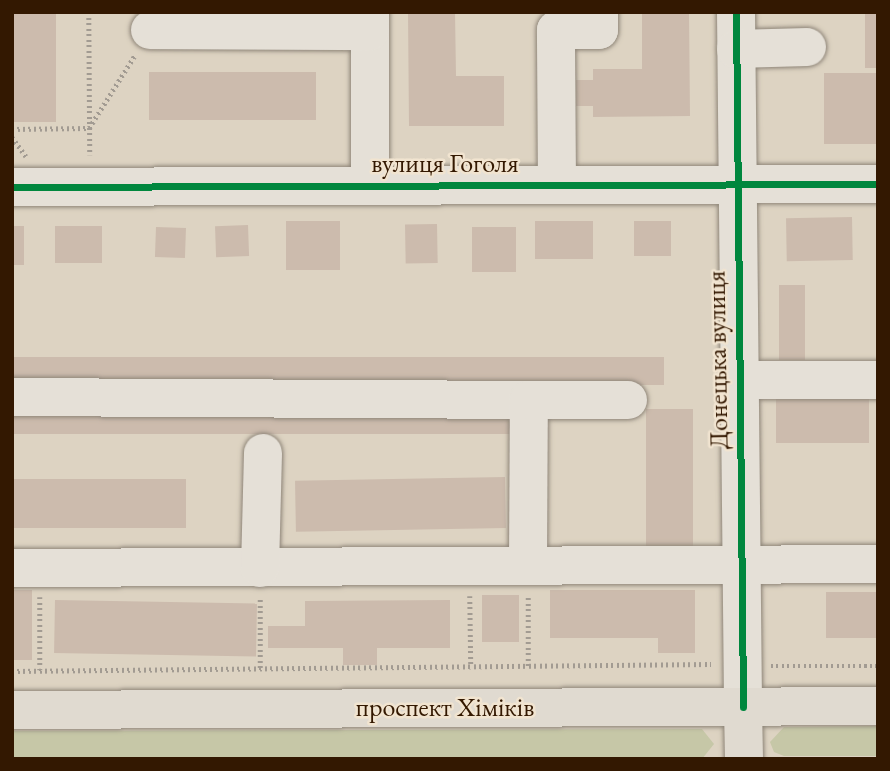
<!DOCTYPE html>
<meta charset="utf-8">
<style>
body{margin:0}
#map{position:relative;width:890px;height:771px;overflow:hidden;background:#ddd3c2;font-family:"EB Garamond",serif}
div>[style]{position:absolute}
.green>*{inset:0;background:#c6c7a7}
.building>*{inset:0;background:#ccbbad;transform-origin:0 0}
.path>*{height:4.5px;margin-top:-2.25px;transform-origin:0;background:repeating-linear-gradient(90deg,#a29b92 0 2px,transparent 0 5.5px)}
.roads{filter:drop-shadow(0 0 2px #8f8679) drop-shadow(0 0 2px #8f8679)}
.minor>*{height:38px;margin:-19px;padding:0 19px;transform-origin:19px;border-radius:19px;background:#e5e0d7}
.major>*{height:38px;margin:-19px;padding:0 19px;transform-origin:19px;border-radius:19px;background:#e0dad0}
.cycleway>*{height:7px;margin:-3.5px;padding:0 3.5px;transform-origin:3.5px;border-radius:3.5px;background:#00873e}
span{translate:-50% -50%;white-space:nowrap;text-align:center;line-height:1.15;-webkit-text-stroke:5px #f1e4d0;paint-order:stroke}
.street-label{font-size:26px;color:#331801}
.frame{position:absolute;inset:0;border:14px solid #331801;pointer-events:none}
</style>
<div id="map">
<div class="green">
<div style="clip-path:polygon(878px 726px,878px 756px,784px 756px,774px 752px,770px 742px,784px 727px)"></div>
<div style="clip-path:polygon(702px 729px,714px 744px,702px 759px,12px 759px,12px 731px)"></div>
</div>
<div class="building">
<div style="left:12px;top:12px;width:44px;height:110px"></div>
<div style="clip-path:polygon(408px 12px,455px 12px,456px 76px,504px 76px,504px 126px,409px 126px)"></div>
<div style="clip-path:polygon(642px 12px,689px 12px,690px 116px,593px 117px,593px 106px,576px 106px,576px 80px,593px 80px,593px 69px,642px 69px)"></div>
<div style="left:865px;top:12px;width:13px;height:56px"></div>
<div style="left:149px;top:72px;width:167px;height:48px"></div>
<div style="left:878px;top:73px;width:71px;height:54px;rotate:90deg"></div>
<div style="left:852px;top:217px;width:43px;height:66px;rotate:89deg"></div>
<div style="left:286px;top:221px;width:54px;height:49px"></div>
<div style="left:535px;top:221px;width:58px;height:38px"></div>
<div style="left:634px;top:221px;width:37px;height:35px"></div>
<div style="left:437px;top:224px;width:39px;height:32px;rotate:89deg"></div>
<div style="left:248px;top:225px;width:31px;height:33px;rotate:88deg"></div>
<div style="left:12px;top:226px;width:12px;height:39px"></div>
<div style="left:55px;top:226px;width:47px;height:37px"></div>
<div style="left:156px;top:227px;width:30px;height:30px;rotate:2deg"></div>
<div style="left:472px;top:227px;width:44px;height:45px"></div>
<div style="left:779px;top:285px;width:26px;height:75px"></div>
<div style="left:664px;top:357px;width:28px;height:652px;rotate:90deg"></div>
<div style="left:776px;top:395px;width:93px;height:48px"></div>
<div style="left:646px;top:409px;width:47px;height:143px"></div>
<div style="left:521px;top:412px;width:22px;height:509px;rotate:90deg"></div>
<div style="left:505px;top:477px;width:51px;height:210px;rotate:89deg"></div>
<div style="left:12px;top:479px;width:174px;height:49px"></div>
<div style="left:12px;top:590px;width:20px;height:70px"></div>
<div style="clip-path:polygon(550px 590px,695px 590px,695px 653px,658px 653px,658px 638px,550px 638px)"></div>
<div style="left:878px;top:592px;width:46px;height:52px;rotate:90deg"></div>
<div style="left:482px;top:595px;width:37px;height:47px"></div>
<div style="left:55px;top:600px;width:202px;height:53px;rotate:1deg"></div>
<div style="clip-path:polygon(450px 600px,450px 648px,377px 648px,377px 665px,343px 665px,343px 648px,268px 648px,268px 626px,305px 626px,305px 601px)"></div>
</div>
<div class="path">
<div style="left:89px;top:12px;width:143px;rotate:89.6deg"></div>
<div style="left:12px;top:129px;width:77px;rotate:-0.7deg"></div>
<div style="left:89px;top:128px;width:86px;rotate:-57.8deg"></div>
<div style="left:12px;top:137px;width:24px;rotate:54deg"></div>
<div style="left:470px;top:596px;width:69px;rotate:89.2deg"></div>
<div style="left:40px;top:597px;width:73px;rotate:90deg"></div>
<div style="left:528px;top:666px;width:70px;rotate:-90deg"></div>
<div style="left:771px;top:666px;width:107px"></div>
<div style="left:260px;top:668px;width:69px;rotate:-90deg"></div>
<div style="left:12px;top:671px;width:699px;rotate:-0.57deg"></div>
</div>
<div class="roads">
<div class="minor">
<div style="left:370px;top:12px;width:174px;rotate:90deg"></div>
<div style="left:736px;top:12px;width:695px;rotate:89.42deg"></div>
<div style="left:150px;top:30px;width:220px;rotate:0.3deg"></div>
<div style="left:736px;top:49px;width:71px;rotate:-1.6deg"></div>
<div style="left:557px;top:185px;width:155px;rotate:-90.4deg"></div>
<div style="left:556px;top:30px;width:43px"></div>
<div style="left:599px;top:30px;width:18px;rotate:-90deg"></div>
<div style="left:12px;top:187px;width:866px;rotate:-0.2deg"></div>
<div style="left:739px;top:380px;width:139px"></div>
<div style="left:12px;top:397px;width:517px;rotate:0.33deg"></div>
<div style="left:528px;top:566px;width:166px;rotate:-89.7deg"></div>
<div style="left:529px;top:400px;width:99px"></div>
<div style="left:12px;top:568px;width:866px;rotate:-0.26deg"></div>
<div style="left:260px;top:568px;width:115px;rotate:-88.5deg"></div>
</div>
<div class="major">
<div style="left:743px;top:707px;width:52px;rotate:88.9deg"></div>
<div style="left:12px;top:710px;width:866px;rotate:-0.26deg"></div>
</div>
</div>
<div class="cycleway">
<div style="left:736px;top:12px;width:695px;rotate:89.42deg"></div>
<div style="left:12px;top:187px;width:866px;rotate:-0.2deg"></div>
</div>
<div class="street-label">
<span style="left:445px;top:164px">вулиця Гоголя</span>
<span style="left:718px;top:360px;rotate:-91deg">Донецька вулиця</span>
<span style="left:445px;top:708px">проспект Хіміків</span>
</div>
<div class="frame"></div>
</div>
